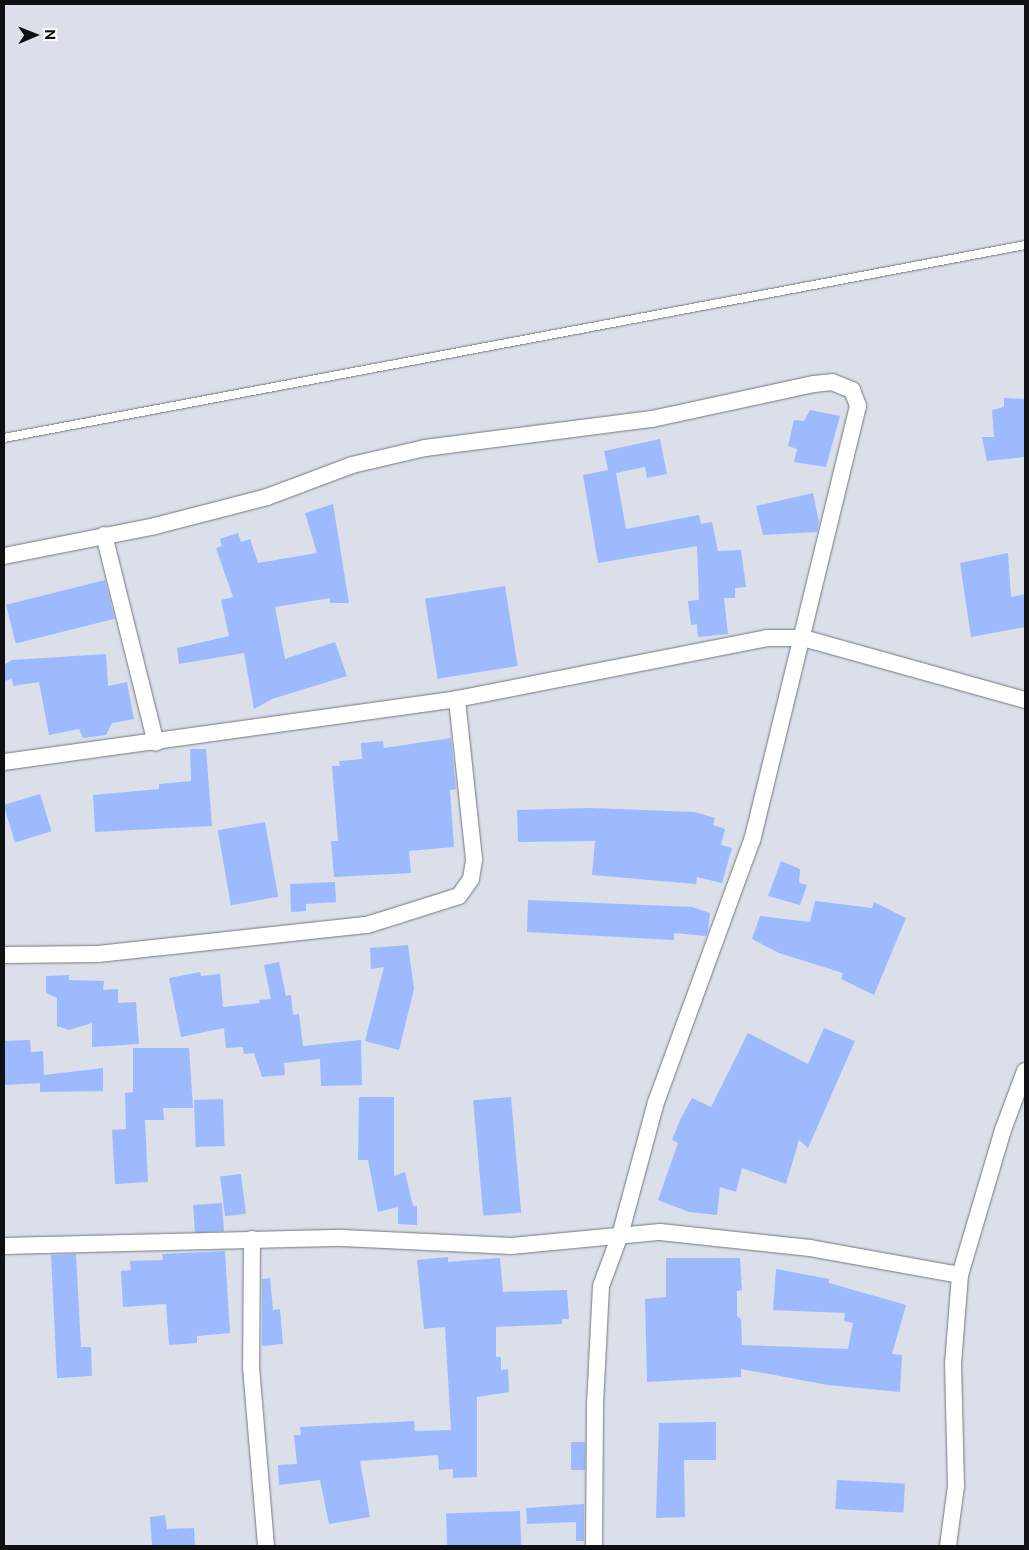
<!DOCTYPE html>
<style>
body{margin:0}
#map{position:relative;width:1029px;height:1550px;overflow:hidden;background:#dadfe9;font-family:"Public Sans",sans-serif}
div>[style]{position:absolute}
.building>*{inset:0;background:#9cbafd;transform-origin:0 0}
.roads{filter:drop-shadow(0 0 1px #72777f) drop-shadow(0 0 1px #72777f)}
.lane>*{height:8px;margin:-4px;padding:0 4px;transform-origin:4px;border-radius:4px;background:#fff}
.street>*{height:16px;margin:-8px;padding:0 8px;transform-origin:8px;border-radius:8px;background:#fff}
span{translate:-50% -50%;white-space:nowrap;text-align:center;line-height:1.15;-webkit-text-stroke:4.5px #fff;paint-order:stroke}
.frame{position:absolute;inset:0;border:5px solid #0f1014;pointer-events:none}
.north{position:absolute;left:10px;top:10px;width:50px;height:50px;-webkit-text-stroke:4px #fff;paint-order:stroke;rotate:89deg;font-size:14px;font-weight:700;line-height:20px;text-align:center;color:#0f1014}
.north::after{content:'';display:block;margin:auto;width:18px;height:22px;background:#0f1014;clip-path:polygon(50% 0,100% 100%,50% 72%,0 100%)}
</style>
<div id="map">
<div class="building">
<div style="clip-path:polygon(1004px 398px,1025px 399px,1025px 457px,987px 461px,982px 437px,994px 437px,992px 410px,1004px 407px)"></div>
<div style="clip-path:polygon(810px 410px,840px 416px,826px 467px,794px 462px,797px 449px,788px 446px,794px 420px,804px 421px)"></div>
<div style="clip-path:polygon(660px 439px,667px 474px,647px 478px,645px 467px,616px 473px,626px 529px,699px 515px,701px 524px,712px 522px,718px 551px,741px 550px,746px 587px,735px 588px,735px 598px,724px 598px,728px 634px,698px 637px,697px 624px,691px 625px,688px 601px,699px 600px,697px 546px,598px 563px,583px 475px,608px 470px,604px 451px)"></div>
<div style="clip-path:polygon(813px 493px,819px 522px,817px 532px,763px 535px,756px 506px)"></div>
<div style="clip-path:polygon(333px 504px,349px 603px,330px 603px,330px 598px,275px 607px,285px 659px,335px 642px,347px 676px,272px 699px,254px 709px,244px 653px,179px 664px,177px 648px,229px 636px,221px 600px,233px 597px,216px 548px,222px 546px,220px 539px,238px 533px,241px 542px,250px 539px,258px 563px,317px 553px,305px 513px)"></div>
<div style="clip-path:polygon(1008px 553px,1011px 597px,1025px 594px,1025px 627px,971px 637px,960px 563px)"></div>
<div style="left:105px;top:580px;width:40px;height:102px;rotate:76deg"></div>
<div style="left:505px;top:586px;width:81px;height:81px;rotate:81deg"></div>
<div style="clip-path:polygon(106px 654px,108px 686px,127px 682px,134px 719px,112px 723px,106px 735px,83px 738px,79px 729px,49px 735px,39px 682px,13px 686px,12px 679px,4px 681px,4px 665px,12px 660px)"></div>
<div style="clip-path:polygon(451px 738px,456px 789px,450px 790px,454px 847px,409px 851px,411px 873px,334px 877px,331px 841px,338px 841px,332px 766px,340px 766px,339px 761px,362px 759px,361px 743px,383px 741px,384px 748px)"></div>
<div style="clip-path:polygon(190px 749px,206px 749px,212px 826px,95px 832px,93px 795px,159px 789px,159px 784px,191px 781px)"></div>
<div style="left:40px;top:794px;width:39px;height:38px;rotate:73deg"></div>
<div style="clip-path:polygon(591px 808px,695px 812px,715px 818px,713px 825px,725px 829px,721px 845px,732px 848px,722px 883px,697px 877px,696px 884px,592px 875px,595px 841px,518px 842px,517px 810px)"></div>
<div style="left:265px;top:822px;width:76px;height:48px;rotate:80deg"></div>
<div style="clip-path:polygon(781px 861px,800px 869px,799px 883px,807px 885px,800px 905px,768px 896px)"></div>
<div style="clip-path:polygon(335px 882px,336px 902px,306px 904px,306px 911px,291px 912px,290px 884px)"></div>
<div style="clip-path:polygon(528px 900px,692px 907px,710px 913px,708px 931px,706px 936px,674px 933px,674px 940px,527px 932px)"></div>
<div style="clip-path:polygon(815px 901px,872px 908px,874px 902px,906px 918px,874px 995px,841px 979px,843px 973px,779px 953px,752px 939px,760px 916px,810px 922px)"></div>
<div style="clip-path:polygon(408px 945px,414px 989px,399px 1050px,365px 1041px,384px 967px,371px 969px,370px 948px)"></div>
<div style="clip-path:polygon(279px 962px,286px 996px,291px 995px,293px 1015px,299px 1014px,303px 1046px,361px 1040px,362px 1085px,321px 1086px,320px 1059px,284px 1063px,285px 1075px,262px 1077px,254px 1053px,244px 1054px,243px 1047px,226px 1048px,224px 1028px,181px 1037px,169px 978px,200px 972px,201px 976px,220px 974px,223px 1007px,260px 1003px,259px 1000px,271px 999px,264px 965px)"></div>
<div style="clip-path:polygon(69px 975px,69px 980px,104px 981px,103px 990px,118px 989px,118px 1003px,136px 1002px,139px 1044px,92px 1047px,92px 1023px,69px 1030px,57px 1026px,57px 998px,46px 993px,46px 976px)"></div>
<div style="clip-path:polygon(824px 1028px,855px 1041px,808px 1148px,799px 1140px,786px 1184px,742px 1168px,736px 1192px,720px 1187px,717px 1215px,689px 1212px,658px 1200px,678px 1143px,672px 1140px,680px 1120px,692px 1098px,711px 1107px,748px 1033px,808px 1064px)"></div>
<div style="clip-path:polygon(30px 1040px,31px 1052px,43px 1051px,44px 1075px,103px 1068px,103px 1091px,40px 1092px,40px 1083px,4px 1085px,4px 1041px)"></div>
<div style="clip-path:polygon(133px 1048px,189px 1048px,193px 1108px,163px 1108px,164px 1120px,145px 1120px,148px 1182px,115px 1184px,112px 1130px,126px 1129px,125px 1093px,133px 1092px)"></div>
<div style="clip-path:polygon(359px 1097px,394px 1097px,394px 1176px,405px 1172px,413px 1206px,417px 1206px,417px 1225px,398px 1224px,398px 1207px,378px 1212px,368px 1160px,358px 1160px)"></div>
<div style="left:511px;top:1097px;width:116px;height:38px;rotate:85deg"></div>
<div style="left:223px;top:1099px;width:47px;height:29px;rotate:88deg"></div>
<div style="left:241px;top:1174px;width:40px;height:21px;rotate:83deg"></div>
<div style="left:222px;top:1203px;width:28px;height:29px;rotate:86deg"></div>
<div style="clip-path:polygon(225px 1251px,230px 1333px,197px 1336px,197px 1343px,169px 1345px,166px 1304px,123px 1307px,121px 1271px,131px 1270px,130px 1261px,163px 1260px,162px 1254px)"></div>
<div style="clip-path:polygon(76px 1254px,81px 1347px,91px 1347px,92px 1376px,57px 1378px,51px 1255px)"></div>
<div style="clip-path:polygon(448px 1257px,448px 1262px,500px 1258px,503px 1292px,567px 1290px,569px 1319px,562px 1319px,562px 1324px,496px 1327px,496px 1357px,501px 1357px,501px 1370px,508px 1369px,509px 1392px,477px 1397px,477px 1477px,453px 1478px,453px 1469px,439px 1470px,438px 1455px,360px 1461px,370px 1517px,329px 1524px,320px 1480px,279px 1485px,278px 1465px,297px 1464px,294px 1435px,301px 1435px,300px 1427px,414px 1421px,415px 1431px,451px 1430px,445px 1327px,424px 1329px,417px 1260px)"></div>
<div style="clip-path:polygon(666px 1258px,740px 1258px,742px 1290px,737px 1291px,737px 1316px,741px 1319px,742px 1345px,848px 1349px,853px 1323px,844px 1321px,845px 1313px,773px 1310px,776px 1269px,829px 1279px,829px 1283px,906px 1305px,892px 1354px,902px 1355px,900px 1392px,828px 1385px,741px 1369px,741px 1377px,647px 1382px,645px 1299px,666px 1297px)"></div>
<div style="clip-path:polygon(270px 1278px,273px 1310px,280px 1309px,283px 1344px,262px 1346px,262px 1279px)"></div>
<div style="clip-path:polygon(716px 1422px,716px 1460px,684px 1460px,685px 1517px,656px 1518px,659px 1423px)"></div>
<div style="left:571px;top:1442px;width:14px;height:28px"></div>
<div style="left:837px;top:1480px;width:68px;height:29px;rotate:3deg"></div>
<div style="clip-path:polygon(584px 1504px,584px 1541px,576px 1541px,576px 1522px,527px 1524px,526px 1508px)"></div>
<div style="left:520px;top:1511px;width:35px;height:74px;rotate:88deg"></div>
<div style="clip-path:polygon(165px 1515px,167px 1529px,194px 1528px,195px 1546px,152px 1546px,150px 1517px)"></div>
</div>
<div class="roads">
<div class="lane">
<div style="left:4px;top:438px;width:1039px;rotate:-10.7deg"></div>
</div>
<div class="street">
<div style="left:104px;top:535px;width:214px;rotate:76deg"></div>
<div style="left:4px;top:556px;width:154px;rotate:-11.2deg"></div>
<div style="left:155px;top:526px;width:116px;rotate:-14.5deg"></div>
<div style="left:267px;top:497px;width:91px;rotate:-20.6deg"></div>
<div style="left:352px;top:465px;width:75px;rotate:-13.1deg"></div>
<div style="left:425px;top:448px;width:229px;rotate:-7.3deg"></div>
<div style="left:652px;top:419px;width:166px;rotate:-12.2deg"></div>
<div style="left:814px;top:384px;width:18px;rotate:-6deg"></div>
<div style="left:832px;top:382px;width:22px;rotate:22deg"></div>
<div style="left:852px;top:390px;width:17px;rotate:69deg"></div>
<div style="left:858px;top:406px;width:447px;rotate:103.7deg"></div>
<div style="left:752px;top:840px;width:279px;rotate:110.1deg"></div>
<div style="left:656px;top:1102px;width:138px;rotate:105.1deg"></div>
<div style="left:620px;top:1235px;width:54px;rotate:110.4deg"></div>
<div style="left:601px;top:1286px;width:120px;rotate:92.9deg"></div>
<div style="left:595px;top:1406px;width:140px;rotate:90.4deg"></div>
<div style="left:4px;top:762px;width:457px;rotate:-7.9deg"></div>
<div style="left:457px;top:699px;width:316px;rotate:-11.1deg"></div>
<div style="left:767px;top:638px;width:36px"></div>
<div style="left:803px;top:638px;width:230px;rotate:15.6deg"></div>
<div style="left:4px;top:955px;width:94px;rotate:-0.6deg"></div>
<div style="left:98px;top:954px;width:271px;rotate:-6.2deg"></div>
<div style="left:367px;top:925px;width:96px;rotate:-17.5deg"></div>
<div style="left:459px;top:896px;width:21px;rotate:-55deg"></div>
<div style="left:471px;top:879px;width:20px;rotate:-81deg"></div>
<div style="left:474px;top:859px;width:161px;rotate:-96.1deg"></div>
<div style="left:252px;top:1239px;width:128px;rotate:90.4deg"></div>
<div style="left:251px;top:1367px;width:180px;rotate:85.2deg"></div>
<div style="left:4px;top:1246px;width:338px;rotate:-1.4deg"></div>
<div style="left:342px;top:1238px;width:169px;rotate:2.7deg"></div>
<div style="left:511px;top:1246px;width:150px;rotate:-5.4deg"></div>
<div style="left:660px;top:1232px;width:151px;rotate:6.1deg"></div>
<div style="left:810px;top:1248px;width:152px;rotate:10.2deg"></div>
<div style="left:960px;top:1275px;width:88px;rotate:94.5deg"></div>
<div style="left:953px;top:1363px;width:123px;rotate:88.6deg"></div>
<div style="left:956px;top:1486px;width:61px;rotate:97.6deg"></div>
<div style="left:960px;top:1275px;width:151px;rotate:-73.5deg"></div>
<div style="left:1003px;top:1130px;width:63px;rotate:-69.6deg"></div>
</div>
</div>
<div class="frame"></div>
<div class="north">N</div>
</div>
